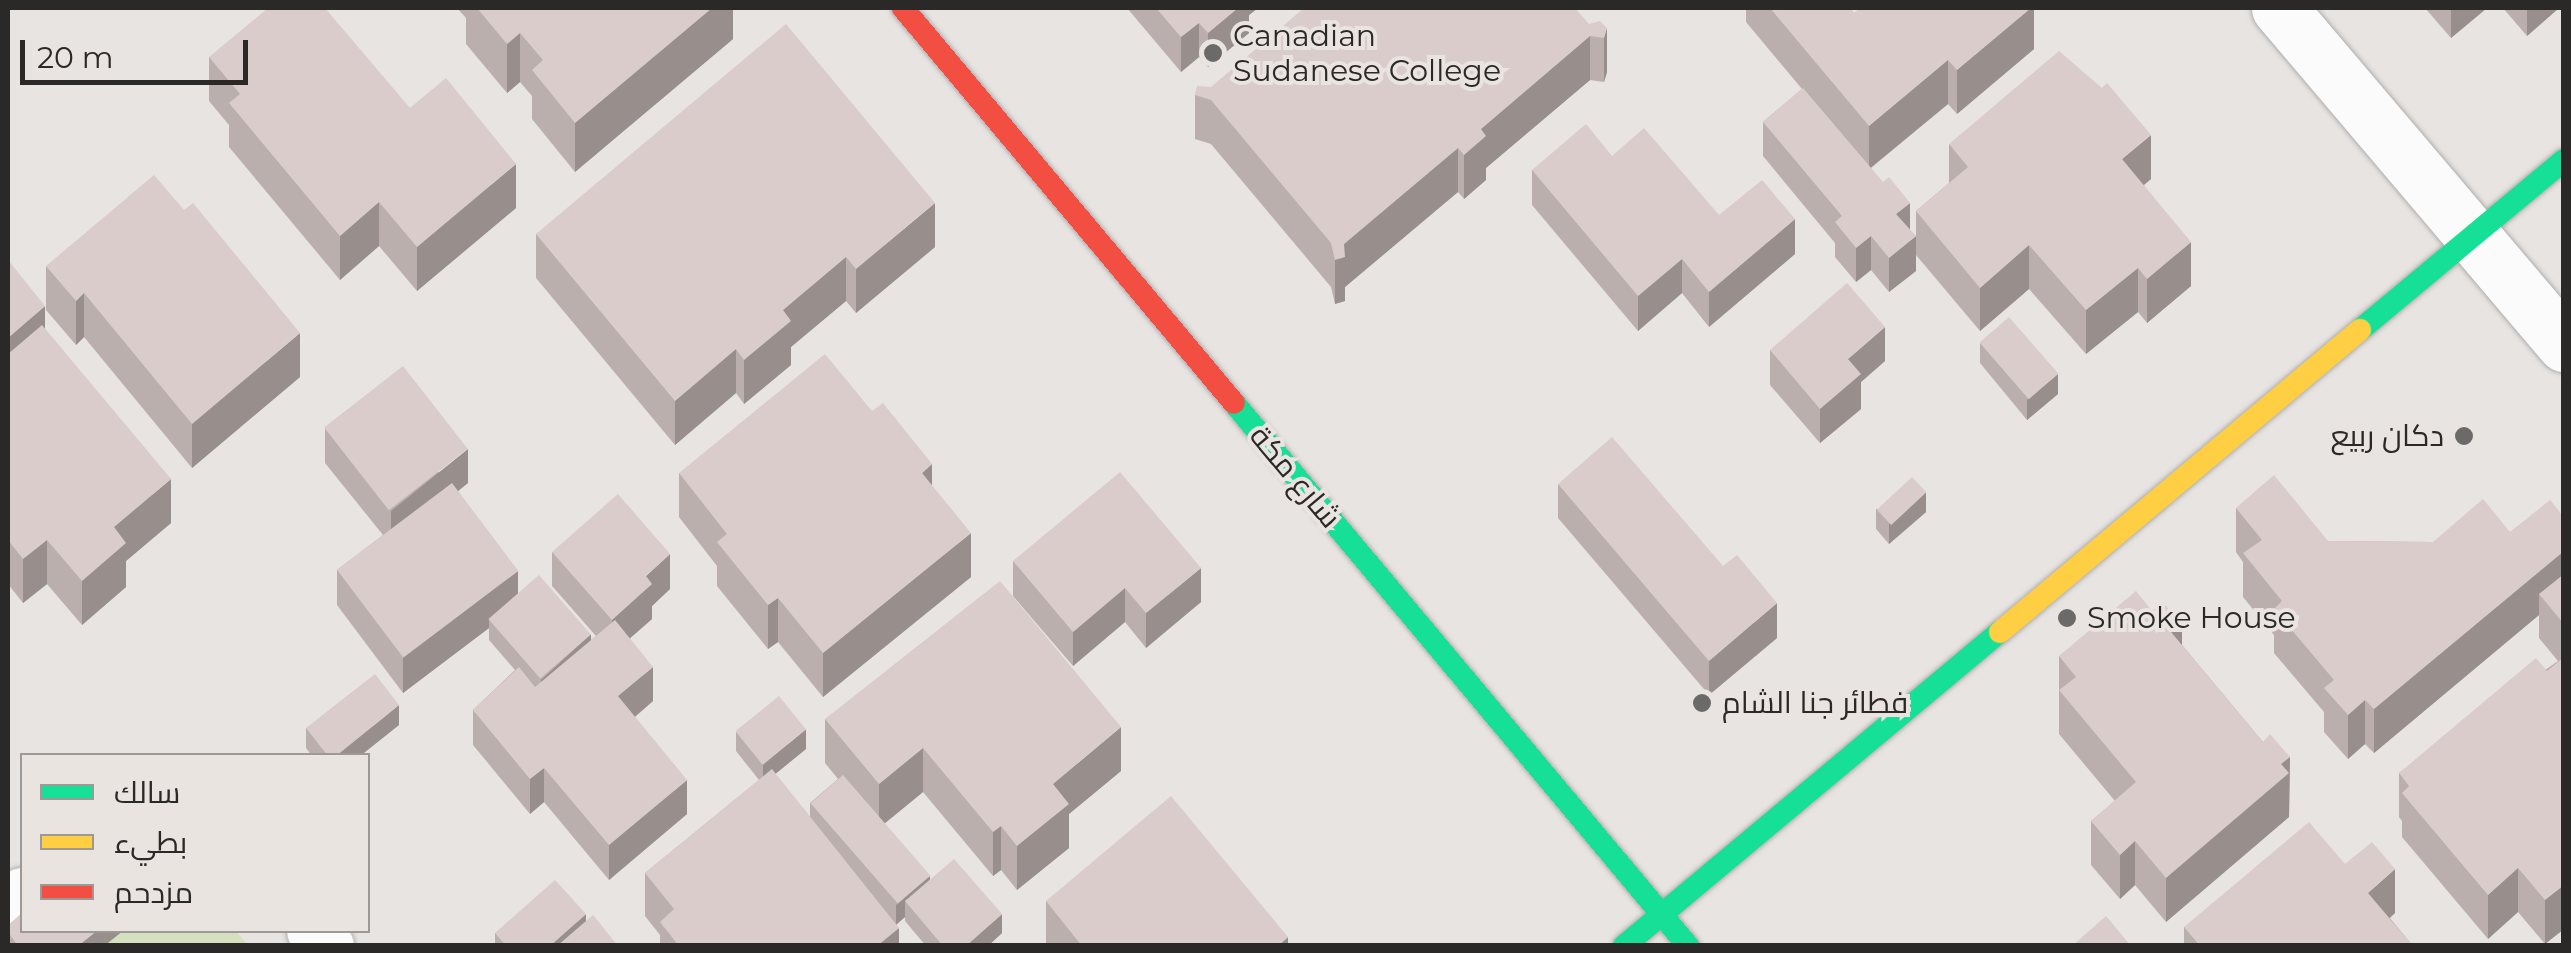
<!DOCTYPE html>
<meta charset="utf-8">
<style>
body{margin:0}
#map{position:relative;width:2571px;height:953px;overflow:hidden;background:#e7e4e2;font-family:Montserrat,Cairo,sans-serif}
div>[style]{position:absolute}
.green>*{inset:0;background:#d5e0be}
.roads{filter:drop-shadow(0 0 2px #b0aead) drop-shadow(0 0 2px #b0aead)}
.street>*{height:55px;margin:-27.5px;padding:0 27.5px;transform-origin:27.5px;border-radius:27.5px;background:#fbfbfb}
.fast>*{height:22px;margin:-11px;padding:0 11px;transform-origin:11px;border-radius:11px;background:#16e098}
.slow>*{height:22px;margin:-11px;padding:0 11px;transform-origin:11px;border-radius:11px;background:#ffcf43}
.jam>*{height:22px;margin:-11px;padding:0 11px;transform-origin:11px;border-radius:11px;background:#f24e42}
.wall>*{inset:0;background:#bbafae}
.shaded-wall>*{inset:0;background:#988f8d}
.building>*{inset:0;background:#d9ccca;transform-origin:0 0}
.dots>*{width:28px;height:28px;translate:-50% -50%;box-sizing:border-box;border:5px solid #e9e4e0;border-radius:50%}
span{translate:-50% -50%;white-space:nowrap;text-align:center;line-height:1.15;-webkit-text-stroke:8px #e9e4e0;paint-order:stroke}
.poi-label{font-size:30px;color:#2a2927}
.left{translate:0 -50%;text-align:left}
.right{translate:-100% -50%;text-align:right}
.street-label{font-size:30px;color:#2a2927}
.frame{position:absolute;inset:0;border:10px solid #2a2927;pointer-events:none}
.legend{position:absolute;left:20px;top:753px;width:350px;height:180px;box-sizing:border-box;background:#e9e4e0;border:2px solid #9d9996;margin:0;padding:12px 18px;list-style:none;font-size:30px;color:#2a2927}
.legend li{display:flex;align-items:center;gap:20px;height:50px}
.legend b{width:50px;border:2px solid #9d9996}
.scale{position:absolute;left:20px;top:40px;width:228px;height:45px;box-sizing:border-box;border:5px solid #2a2927;border-top:0;padding-left:12px;font-size:30px;line-height:35px;white-space:nowrap;color:#2a2927;-webkit-text-stroke:8px #e9e4e0;paint-order:stroke}
</style>
<div id="map">
<div class="green">
<div style="clip-path:polygon(22px 930px,235px 930px,248px 945px,8px 946px,8px 936px)"></div>
</div>
<div class="roads">
<div class="street">
<div style="left:2279px;top:8px;width:441px;rotate:49.7deg"></div>
<div style="left:8px;top:907px;width:18px;rotate:-41deg"></div>
<div style="left:314px;top:930px;width:20px;rotate:53deg"></div>
</div>
<div class="fast">
<div style="left:2360px;top:330px;width:266px;rotate:-39.8deg"></div>
<div style="left:1234px;top:403px;width:708px;rotate:50.1deg"></div>
<div style="left:1624px;top:946px;width:490px;rotate:-39.9deg"></div>
</div>
<div class="slow">
<div style="left:2000px;top:632px;width:470px;rotate:-40deg"></div>
</div>
<div class="jam">
<div style="left:903px;top:8px;width:515px;rotate:50.04deg"></div>
</div>
</div>
<div class="wall">
<div style="clip-path:polygon(457px 8px,733px 8px,733px 39px,575px 172px,532px 119px,532px 96px,520px 82px,507px 93px,466px 44px,466px 18px)"></div>
<div style="clip-path:polygon(1127px 8px,1258px 8px,1249px 15px,1249px 33px,1208px 67px,1199px 57px,1181px 72px)"></div>
<div style="clip-path:polygon(1746px 8px,1850px 8px,1854px 13px,2034px 8px,2034px 49px,1957px 114px,1948px 104px,1871px 168px,1910px 230px,1916px 271px,1889px 292px,1871px 270px,1856px 282px,1835px 257px,1835px 243px,1763px 156px,1763px 122px,1802px 89px,1746px 22px)"></div>
<div style="clip-path:polygon(2425px 8px,2487px 8px,2451px 38px)"></div>
<div style="clip-path:polygon(2503px 8px,2559px 8px,2527px 36px)"></div>
<div style="clip-path:polygon(1589px 24px,1607px 28px,1607px 72px,1604px 82px,1590px 80px,1486px 168px,1486px 180px,1464px 199px,1458px 192px,1345px 287px,1345px 301px,1335px 304px,1331px 287px,1211px 144px,1195px 139px,1195px 95px,1211px 87px)"></div>
<div style="clip-path:polygon(209px 57px,410px 108px,516px 208px,417px 291px,379px 246px,340px 280px,229px 147px,229px 125px,209px 101px)"></div>
<div style="clip-path:polygon(1949px 144px,2151px 179px,2144px 185px,2191px 286px,2147px 323px,2138px 312px,2086px 354px,2029px 289px,1980px 331px,1916px 255px,1916px 211px,1949px 183px)"></div>
<div style="clip-path:polygon(1612px 156px,1719px 215px,1795px 254px,1709px 327px,1682px 293px,1638px 331px,1532px 205px,1532px 170px)"></div>
<div style="clip-path:polygon(536px 234px,935px 247px,856px 313px,846px 301px,791px 347px,791px 365px,744px 404px,736px 393px,675px 445px,536px 278px)"></div>
<div style="clip-path:polygon(8px 260px,45px 329px,171px 523px,126px 561px,126px 587px,82px 625px,47px 584px,23px 603px,8px 584px)"></div>
<div style="clip-path:polygon(46px 266px,300px 377px,192px 468px,84px 337px,76px 345px,46px 310px)"></div>
<div style="clip-path:polygon(1980px 343px,2058px 394px,2027px 420px,1980px 363px)"></div>
<div style="clip-path:polygon(1770px 350px,1885px 361px,1861px 382px,1861px 409px,1820px 443px,1770px 385px)"></div>
<div style="clip-path:polygon(325px 428px,468px 483px,458px 491px,518px 594px,591px 640px,596px 636px,552px 586px,552px 552px,670px 589px,652px 606px,652px 619px,630px 638px,653px 701px,635px 717px,687px 814px,609px 880px,544px 802px,530px 814px,473px 745px,473px 710px,515px 670px,489px 640px,489px 628px,403px 693px,337px 605px,337px 570px,383px 535px,325px 463px)"></div>
<div style="clip-path:polygon(679px 473px,932px 486px,971px 577px,823px 697px,778px 642px,768px 649px,717px 586px,717px 566px,679px 517px)"></div>
<div style="clip-path:polygon(1558px 484px,1777px 638px,1709px 695px,1558px 518px)"></div>
<div style="clip-path:polygon(2236px 508px,2328px 541px,2433px 542px,2510px 532px,2561px 514px,2564px 510px,2564px 929px,2545px 944px,2518px 912px,2488px 939px,2402px 837px,2402px 821px,2399px 817px,2399px 773px,2558px 661px,2539px 638px,2539px 615px,2374px 753px,2365px 744px,2348px 759px,2324px 732px,2324px 712px,2274px 653px,2274px 635px,2243px 597px,2243px 562px,2236px 552px)"></div>
<div style="clip-path:polygon(1876px 509px,1926px 512px,1889px 544px,1876px 529px)"></div>
<div style="clip-path:polygon(1013px 561px,1201px 602px,1146px 648px,1125px 622px,1073px 666px,1013px 596px)"></div>
<div style="clip-path:polygon(2182px 645px,2263px 742px,2290px 757px,2289px 817px,2166px 922px,2135px 885px,2120px 899px,2091px 865px,2091px 821px,2115px 801px,2059px 734px,2059px 656px)"></div>
<div style="clip-path:polygon(825px 719px,1121px 771px,1069px 814px,1069px 848px,1017px 890px,1001px 870px,993px 876px,923px 792px,884px 824px,930px 880px,1002px 933px,988px 946px,926px 946px,905px 921px,905px 917px,896px 924px,899px 946px,660px 946px,660px 935px,645px 916px,645px 873px,759px 780px,736px 751px,736px 732px,806px 749px,775px 774px,810px 817px,810px 803px,838px 779px,825px 763px)"></div>
<div style="clip-path:polygon(399px 725px,360px 756px,312px 756px,306px 748px,306px 728px)"></div>
<div style="clip-path:polygon(2345px 864px,2395px 913px,2390px 918px,2413px 946px,2184px 946px,2184px 927px)"></div>
<div style="clip-path:polygon(1046px 901px,1288px 946px,1046px 946px)"></div>
<div style="clip-path:polygon(586px 921px,618px 946px,495px 946px,495px 933px)"></div>
<div style="clip-path:polygon(8px 925px,124px 930px,104px 946px,8px 946px)"></div>
</div>
<div class="shaded-wall">
<div style="clip-path:polygon(712px 8px,733px 8px,733px 39px,575px 172px,575px 123px)"></div>
<div style="clip-path:polygon(1238px 8px,1258px 8px,1249px 15px,1249px 33px,1208px 67px,1208px 33px)"></div>
<div style="clip-path:polygon(2031px 8px,2034px 8px,2034px 49px,1957px 114px,1957px 70px)"></div>
<div style="clip-path:polygon(2451px 8px,2487px 8px,2451px 38px)"></div>
<div style="clip-path:polygon(2527px 8px,2559px 8px,2527px 36px)"></div>
<div style="clip-path:polygon(1199px 23px,1199px 57px,1181px 72px,1181px 37px)"></div>
<div style="clip-path:polygon(1607px 28px,1607px 72px,1604px 82px,1604px 38px)"></div>
<div style="clip-path:polygon(520px 33px,520px 82px,507px 93px,507px 44px)"></div>
<div style="clip-path:polygon(1590px 36px,1590px 80px,1486px 168px,1486px 180px,1464px 199px,1464px 155px,1481px 129px)"></div>
<div style="clip-path:polygon(1948px 60px,1948px 104px,1869px 169px,1869px 126px)"></div>
<div style="clip-path:polygon(2151px 135px,2151px 179px,2122px 203px,2122px 159px)"></div>
<div style="clip-path:polygon(1458px 148px,1458px 192px,1345px 287px,1345px 301px,1335px 304px,1335px 260px,1344px 244px)"></div>
<div style="clip-path:polygon(516px 164px,516px 208px,417px 291px,417px 247px)"></div>
<div style="clip-path:polygon(379px 202px,379px 246px,340px 280px,340px 236px)"></div>
<div style="clip-path:polygon(935px 203px,935px 247px,856px 313px,856px 269px)"></div>
<div style="clip-path:polygon(1910px 203px,1910px 237px,1896px 214px)"></div>
<div style="clip-path:polygon(1795px 219px,1795px 254px,1709px 327px,1709px 292px)"></div>
<div style="clip-path:polygon(1871px 236px,1871px 270px,1856px 282px,1856px 248px)"></div>
<div style="clip-path:polygon(1916px 236px,1916px 271px,1889px 292px,1889px 258px)"></div>
<div style="clip-path:polygon(2191px 242px,2191px 286px,2147px 323px,2147px 279px)"></div>
<div style="clip-path:polygon(2029px 245px,2029px 289px,1980px 331px,1980px 288px)"></div>
<div style="clip-path:polygon(846px 257px,846px 301px,791px 347px,791px 365px,744px 404px,744px 360px,783px 310px)"></div>
<div style="clip-path:polygon(1682px 259px,1682px 293px,1638px 331px,1638px 296px)"></div>
<div style="clip-path:polygon(2138px 268px,2138px 312px,2086px 354px,2086px 310px)"></div>
<div style="clip-path:polygon(84px 293px,84px 337px,76px 345px,76px 301px)"></div>
<div style="clip-path:polygon(45px 306px,45px 350px,8px 381px,8px 338px)"></div>
<div style="clip-path:polygon(1885px 327px,1885px 361px,1861px 382px,1861px 409px,1820px 443px,1820px 409px,1848px 359px)"></div>
<div style="clip-path:polygon(300px 333px,300px 377px,192px 468px,192px 424px)"></div>
<div style="clip-path:polygon(736px 349px,736px 393px,675px 445px,675px 401px)"></div>
<div style="clip-path:polygon(2058px 374px,2058px 394px,2027px 420px,2027px 400px)"></div>
<div style="clip-path:polygon(468px 449px,468px 483px,391px 545px,391px 511px)"></div>
<div style="clip-path:polygon(932px 464px,932px 508px,922px 473px)"></div>
<div style="clip-path:polygon(171px 479px,171px 523px,126px 561px,126px 587px,82px 625px,82px 581px,114px 527px)"></div>
<div style="clip-path:polygon(1926px 492px,1926px 512px,1889px 544px,1889px 524px)"></div>
<div style="clip-path:polygon(971px 533px,971px 577px,823px 697px,823px 653px)"></div>
<div style="clip-path:polygon(47px 540px,47px 584px,23px 603px,23px 559px)"></div>
<div style="clip-path:polygon(2564px 551px,2564px 595px,2539px 594px,2539px 615px,2374px 753px,2374px 709px)"></div>
<div style="clip-path:polygon(670px 554px,670px 589px,652px 606px,652px 619px,612px 654px,612px 620px,646px 576px)"></div>
<div style="clip-path:polygon(1201px 568px,1201px 602px,1146px 648px,1146px 613px)"></div>
<div style="clip-path:polygon(518px 571px,518px 605px,489px 620px,489px 628px,403px 693px,403px 658px)"></div>
<div style="clip-path:polygon(1125px 588px,1125px 622px,1073px 666px,1073px 632px)"></div>
<div style="clip-path:polygon(778px 598px,778px 642px,768px 649px,768px 605px)"></div>
<div style="clip-path:polygon(1777px 603px,1777px 638px,1709px 695px,1709px 661px)"></div>
<div style="clip-path:polygon(2182px 623px,2182px 667px,2171px 632px)"></div>
<div style="clip-path:polygon(591px 634px,591px 654px,541px 699px,541px 680px)"></div>
<div style="clip-path:polygon(653px 667px,653px 701px,618px 731px,618px 696px)"></div>
<div style="clip-path:polygon(2365px 700px,2365px 744px,2348px 759px,2348px 715px)"></div>
<div style="clip-path:polygon(399px 705px,399px 725px,360px 756px,336px 756px)"></div>
<div style="clip-path:polygon(1121px 727px,1121px 771px,1069px 814px,1069px 848px,1017px 890px,1017px 846px,1053px 784px)"></div>
<div style="clip-path:polygon(806px 729px,806px 749px,763px 784px,763px 765px)"></div>
<div style="clip-path:polygon(923px 748px,923px 792px,879px 828px,879px 784px)"></div>
<div style="clip-path:polygon(2290px 757px,2289px 817px,2166px 922px,2166px 878px,2281px 764px)"></div>
<div style="clip-path:polygon(544px 768px,544px 802px,530px 814px,530px 779px)"></div>
<div style="clip-path:polygon(687px 780px,687px 814px,609px 880px,609px 845px)"></div>
<div style="clip-path:polygon(1001px 826px,1001px 870px,993px 876px,993px 832px)"></div>
<div style="clip-path:polygon(2135px 841px,2135px 885px,2120px 899px,2120px 855px)"></div>
<div style="clip-path:polygon(2518px 868px,2518px 912px,2488px 939px,2488px 895px)"></div>
<div style="clip-path:polygon(2395px 869px,2395px 913px,2368px 937px,2368px 893px)"></div>
<div style="clip-path:polygon(930px 876px,930px 896px,905px 901px,905px 917px,896px 925px,896px 905px)"></div>
<div style="clip-path:polygon(2564px 885px,2564px 929px,2545px 944px,2545px 900px)"></div>
<div style="clip-path:polygon(586px 914px,586px 933px,572px 946px,550px 946px)"></div>
<div style="clip-path:polygon(1002px 914px,1002px 933px,988px 946px,966px 946px)"></div>
<div style="clip-path:polygon(899px 928px,899px 946px,877px 946px)"></div>
<div style="clip-path:polygon(98px 930px,124px 930px,104px 946px,78px 946px)"></div>
<div style="clip-path:polygon(1288px 937px,1288px 946px,1278px 946px)"></div>
</div>
<div class="building">
<div style="clip-path:polygon(268px 8px,325px 8px,410px 108px,446px 78px,516px 164px,417px 247px,379px 202px,340px 236px,229px 103px,240px 94px,209px 57px)"></div>
<div style="clip-path:polygon(477px 8px,712px 8px,575px 123px,532px 70px,543px 60px,520px 33px,507px 44px)"></div>
<div style="clip-path:polygon(1156px 8px,1238px 8px,1208px 33px,1199px 23px,1181px 37px)"></div>
<div style="clip-path:polygon(1304px 8px,1575px 8px,1589px 24px,1600px 21px,1607px 28px,1604px 38px,1590px 36px,1481px 129px,1486px 136px,1464px 155px,1458px 148px,1344px 244px,1345px 257px,1335px 260px,1331px 243px,1211px 100px,1195px 95px,1197px 86px,1211px 87px)"></div>
<div style="clip-path:polygon(1770px 8px,1850px 8px,1854px 13px,1860px 8px,2031px 8px,1957px 70px,1948px 60px,1869px 126px)"></div>
<div style="clip-path:polygon(786px 24px,935px 203px,856px 269px,846px 257px,783px 310px,791px 321px,744px 360px,736px 349px,675px 401px,536px 234px)"></div>
<div style="clip-path:polygon(2059px 51px,2102px 88px,2107px 83px,2151px 135px,2122px 159px,2191px 242px,2147px 279px,2138px 268px,2086px 310px,2029px 245px,1980px 288px,1916px 211px,1968px 167px,1949px 144px)"></div>
<div style="clip-path:polygon(1803px 88px,1883px 182px,1889px 177px,1910px 203px,1896px 214px,1916px 236px,1889px 258px,1871px 236px,1856px 248px,1835px 222px,1842px 216px,1763px 122px)"></div>
<div style="clip-path:polygon(1586px 124px,1612px 156px,1644px 128px,1719px 215px,1762px 180px,1795px 219px,1709px 292px,1682px 259px,1638px 296px,1532px 170px)"></div>
<div style="clip-path:polygon(154px 175px,184px 210px,193px 203px,300px 333px,192px 424px,84px 293px,76px 301px,46px 266px)"></div>
<div style="clip-path:polygon(8px 260px,45px 306px,8px 338px)"></div>
<div style="clip-path:polygon(1847px 283px,1885px 327px,1848px 359px,1861px 374px,1820px 409px,1770px 350px)"></div>
<div style="left:2009px;top:317px;width:75px;height:39px;rotate:49deg"></div>
<div style="clip-path:polygon(42px 325px,171px 479px,114px 527px,126px 543px,82px 581px,47px 540px,23px 559px,8px 540px,8px 354px)"></div>
<div style="clip-path:polygon(825px 354px,872px 411px,883px 403px,932px 464px,922px 473px,971px 533px,823px 653px,778px 598px,768px 605px,717px 542px,727px 534px,679px 473px)"></div>
<div style="left:403px;top:366px;width:105px;height:100px;rotate:52deg"></div>
<div style="clip-path:polygon(1612px 437px,1723px 566px,1737px 555px,1777px 603px,1709px 661px,1558px 484px)"></div>
<div style="clip-path:polygon(1120px 472px,1201px 568px,1146px 613px,1125px 588px,1073px 632px,1013px 561px)"></div>
<div style="clip-path:polygon(2274px 475px,2328px 541px,2433px 542px,2483px 499px,2510px 532px,2550px 500px,2564px 517px,2564px 551px,2374px 709px,2365px 700px,2348px 715px,2324px 688px,2334px 680px,2274px 609px,2282px 601px,2243px 553px,2262px 540px,2236px 508px)"></div>
<div style="left:1912px;top:477px;width:21px;height:48px;rotate:47deg"></div>
<div style="left:452px;top:483px;width:110px;height:144px;rotate:53deg"></div>
<div style="clip-path:polygon(618px 494px,670px 554px,646px 576px,652px 584px,612px 620px,552px 552px)"></div>
<div style="clip-path:polygon(2564px 574px,2564px 624px,2539px 594px)"></div>
<div style="left:539px;top:575px;width:79px;height:67px;rotate:49deg"></div>
<div style="clip-path:polygon(1000px 581px,1121px 727px,1053px 784px,1069px 804px,1017px 846px,1001px 826px,993px 832px,923px 748px,879px 784px,825px 719px)"></div>
<div style="clip-path:polygon(2136px 591px,2152px 611px,2163px 603px,2182px 623px,2171px 632px,2263px 742px,2270px 734px,2290px 757px,2281px 764px,2289px 773px,2166px 878px,2135px 841px,2120px 855px,2091px 821px,2136px 782px,2059px 690px,2076px 677px,2059px 656px)"></div>
<div style="clip-path:polygon(615px 620px,653px 667px,618px 696px,687px 780px,609px 845px,544px 768px,530px 779px,473px 710px,519px 667px,535px 687px)"></div>
<div style="clip-path:polygon(2564px 657px,2564px 885px,2545px 900px,2518px 868px,2488px 895px,2402px 793px,2409px 786px,2399px 773px,2536px 658px,2547px 671px)"></div>
<div style="clip-path:polygon(375px 674px,399px 705px,336px 756px,328px 756px,306px 728px)"></div>
<div style="left:779px;top:696px;width:43px;height:56px;rotate:51deg"></div>
<div style="clip-path:polygon(772px 769px,899px 928px,877px 946px,679px 946px,660px 922px,674px 909px,645px 873px)"></div>
<div style="left:843px;top:775px;width:133px;height:43px;rotate:49deg"></div>
<div style="clip-path:polygon(1171px 796px,1288px 937px,1278px 946px,1082px 946px,1046px 901px)"></div>
<div style="clip-path:polygon(2309px 822px,2345px 864px,2372px 842px,2395px 869px,2368px 893px,2413px 946px,2200px 946px,2184px 927px)"></div>
<div style="clip-path:polygon(954px 859px,1002px 914px,966px 946px,943px 946px,905px 901px)"></div>
<div style="clip-path:polygon(555px 880px,586px 914px,550px 946px,506px 946px,495px 933px)"></div>
<div style="clip-path:polygon(22px 913px,22px 930px,98px 930px,78px 946px,18px 946px,8px 932px,8px 925px)"></div>
<div style="clip-path:polygon(593px 915px,618px 946px,557px 946px)"></div>
<div style="clip-path:polygon(2106px 916px,2131px 946px,2072px 946px)"></div>
</div>
<div class="dots">
<div style="left:1213px;top:53px;background:#6c6a68"></div>
<div style="left:2464px;top:436px;background:#6c6a68"></div>
<div style="left:2067px;top:618px;background:#6c6a68"></div>
<div style="left:1702px;top:703px;background:#6c6a68"></div>
</div>
<div class="poi-label">
<span class="left" style="left:1233px;top:53px">Canadian<br>Sudanese College</span>
<span class="right" style="left:2444px;top:436px">دكان ربيع</span>
<span class="left" style="left:2087px;top:618px">Smoke House</span>
<span class="left" style="left:1722px;top:703px">فطائر جنا الشام</span>
</div>
<div class="street-label">
<span style="left:1295px;top:477px;rotate:50deg">شارع مكة</span>
</div>
<div class="frame"></div>
<ul class="legend">
<li><b style="height:12px;background:#16e098"></b>سالك</li>
<li><b style="height:12px;background:#ffcf43"></b>بطيء</li>
<li><b style="height:12px;background:#f24e42"></b>مزدحم</li>
</ul>
<div class="scale">20 m</div>
</div>
